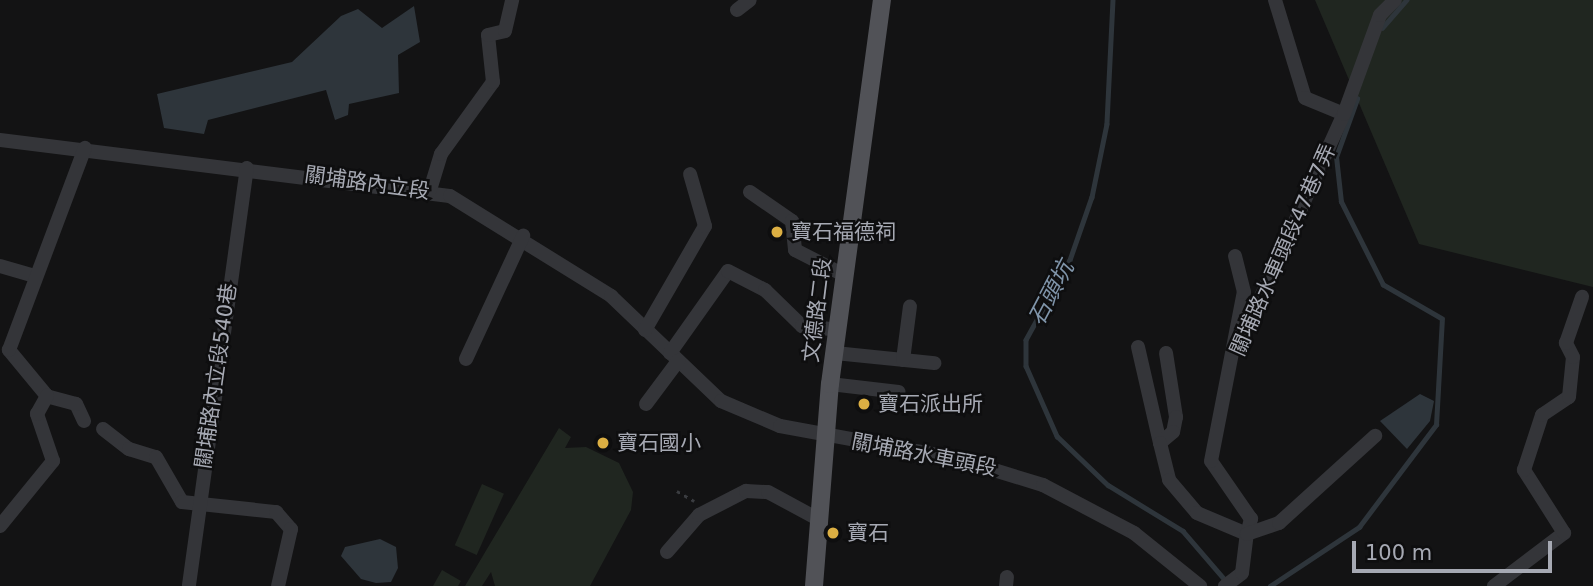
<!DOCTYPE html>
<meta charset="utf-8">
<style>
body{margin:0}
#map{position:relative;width:1593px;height:586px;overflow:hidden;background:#131314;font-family:"DejaVu Sans","Noto Sans TC",sans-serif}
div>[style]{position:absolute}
.green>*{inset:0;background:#202620;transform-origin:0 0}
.water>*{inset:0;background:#2e353b}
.stream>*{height:4.5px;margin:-2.25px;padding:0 2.25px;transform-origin:2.25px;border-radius:2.25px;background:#2e353b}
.path>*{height:2.5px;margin-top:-1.25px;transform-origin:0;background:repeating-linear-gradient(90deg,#3a3c40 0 3.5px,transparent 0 8.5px)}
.minor>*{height:14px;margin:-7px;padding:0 7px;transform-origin:7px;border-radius:7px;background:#343539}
.major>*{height:18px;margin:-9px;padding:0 9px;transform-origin:9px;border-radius:9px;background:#515257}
.dots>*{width:19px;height:19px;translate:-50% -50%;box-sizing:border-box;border:4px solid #0e0e0f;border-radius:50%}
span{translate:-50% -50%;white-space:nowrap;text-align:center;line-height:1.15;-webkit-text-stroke:5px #0e0e0f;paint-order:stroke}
.street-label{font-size:21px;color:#a6a9b3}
.poi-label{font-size:21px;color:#a6a9b3}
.left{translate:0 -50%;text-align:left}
.water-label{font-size:23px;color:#8095aa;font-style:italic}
.scale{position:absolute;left:1352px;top:541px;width:200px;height:32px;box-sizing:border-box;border:4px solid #a6a9b3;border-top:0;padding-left:9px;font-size:21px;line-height:24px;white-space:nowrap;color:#a6a9b3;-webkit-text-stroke:5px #0e0e0f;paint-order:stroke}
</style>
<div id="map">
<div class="green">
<div style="clip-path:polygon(1315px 0,1593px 0,1593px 287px,1419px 244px)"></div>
<div style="clip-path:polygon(559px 428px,571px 437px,565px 448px,586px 447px,619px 463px,633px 492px,631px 510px,590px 586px,495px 586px,491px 572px,482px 586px,465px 586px)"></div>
<div style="left:482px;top:484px;width:24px;height:67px;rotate:24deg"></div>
<div style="clip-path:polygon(442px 570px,461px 581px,458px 586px,433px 586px)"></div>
</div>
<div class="water">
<div style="clip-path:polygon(414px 6px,420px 42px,398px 55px,399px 93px,349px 104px,348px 115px,335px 120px,326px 90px,208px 120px,204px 134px,164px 128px,157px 94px,292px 62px,341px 16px,358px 9px,382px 28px)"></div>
<div style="clip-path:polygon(1420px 394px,1434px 401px,1430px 421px,1407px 449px,1380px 421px)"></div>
<div style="clip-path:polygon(380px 539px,396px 547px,398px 568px,391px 582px,376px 583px,361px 579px,341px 556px,345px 547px)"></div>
</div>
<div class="stream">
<div style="left:1113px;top:0;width:124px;rotate:92.8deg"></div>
<div style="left:1107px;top:124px;width:75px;rotate:101.6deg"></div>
<div style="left:1092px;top:197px;width:67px;rotate:109.2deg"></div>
<div style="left:1070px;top:260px;width:91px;rotate:118.8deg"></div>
<div style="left:1026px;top:340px;width:26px;rotate:90deg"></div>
<div style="left:1026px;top:366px;width:77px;rotate:66.1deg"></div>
<div style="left:1057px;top:436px;width:71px;rotate:43.9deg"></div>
<div style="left:1108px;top:485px;width:88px;rotate:31.5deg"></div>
<div style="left:1183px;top:531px;width:67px;rotate:49.2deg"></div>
<div style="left:1382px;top:28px;width:37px;rotate:-49deg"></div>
<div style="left:1270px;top:586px;width:107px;rotate:-33.5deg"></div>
<div style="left:1359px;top:527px;width:128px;rotate:-53deg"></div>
<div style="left:1436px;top:425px;width:106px;rotate:-86.8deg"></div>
<div style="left:1442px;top:319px;width:68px;rotate:-150deg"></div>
<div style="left:1383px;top:285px;width:93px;rotate:-116.8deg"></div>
<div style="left:1341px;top:202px;width:45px;rotate:-96.3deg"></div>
<div style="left:1336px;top:157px;width:62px;rotate:-70.1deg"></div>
</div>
<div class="path">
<div style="left:677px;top:491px;width:20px;rotate:30deg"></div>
</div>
<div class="minor">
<div style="left:1275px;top:0;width:102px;rotate:73deg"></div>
<div style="left:1305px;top:98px;width:42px;rotate:22.3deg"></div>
<div style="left:737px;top:10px;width:16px;rotate:-38deg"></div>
<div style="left:0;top:140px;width:453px;rotate:7.1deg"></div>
<div style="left:450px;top:196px;width:190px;rotate:31.8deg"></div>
<div style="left:611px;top:296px;width:152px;rotate:43.7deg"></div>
<div style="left:721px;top:401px;width:64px;rotate:23deg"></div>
<div style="left:780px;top:426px;width:178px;rotate:10.4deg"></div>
<div style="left:955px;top:458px;width:92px;rotate:17.1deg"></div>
<div style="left:1043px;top:485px;width:103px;rotate:27.8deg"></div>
<div style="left:1134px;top:533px;width:85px;rotate:38.8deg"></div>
<div style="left:430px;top:190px;width:38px;rotate:-73deg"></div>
<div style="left:441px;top:154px;width:89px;rotate:-54.2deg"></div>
<div style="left:493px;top:82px;width:47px;rotate:-96.1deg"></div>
<div style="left:488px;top:35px;width:17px;rotate:-13deg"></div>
<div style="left:505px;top:31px;width:32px;rotate:-77deg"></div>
<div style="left:750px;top:192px;width:51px;rotate:34.6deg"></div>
<div style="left:792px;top:221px;width:29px;rotate:84deg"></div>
<div style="left:795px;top:250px;width:55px;rotate:27deg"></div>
<div style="left:0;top:266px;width:37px;rotate:16deg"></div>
<div style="left:645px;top:330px;width:120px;rotate:-60deg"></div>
<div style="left:705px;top:226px;width:54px;rotate:-106.1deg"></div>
<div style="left:1244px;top:334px;width:242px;rotate:-65.6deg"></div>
<div style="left:1344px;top:114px;width:105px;rotate:-70deg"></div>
<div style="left:1380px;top:15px;width:21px;rotate:-45deg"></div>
<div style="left:1138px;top:347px;width:98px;rotate:77.1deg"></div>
<div style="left:670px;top:353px;width:100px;rotate:-54.7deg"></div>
<div style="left:728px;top:271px;width:42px;rotate:27.2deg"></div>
<div style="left:765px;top:290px;width:52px;rotate:44.2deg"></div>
<div style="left:802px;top:326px;width:36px;rotate:6deg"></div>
<div style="left:835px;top:353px;width:100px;rotate:5.8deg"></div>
<div style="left:1166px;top:353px;width:65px;rotate:81.1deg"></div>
<div style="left:1176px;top:417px;width:15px;rotate:101deg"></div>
<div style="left:1173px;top:432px;width:17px;rotate:140deg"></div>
<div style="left:1160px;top:443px;width:38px;rotate:76deg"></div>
<div style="left:1169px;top:480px;width:43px;rotate:49.7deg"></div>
<div style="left:1197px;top:513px;width:54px;rotate:22.8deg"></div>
<div style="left:1247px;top:534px;width:16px;rotate:-75deg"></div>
<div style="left:1251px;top:519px;width:70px;rotate:-124.6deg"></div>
<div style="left:1211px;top:461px;width:172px;rotate:-79deg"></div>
<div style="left:1244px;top:292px;width:37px;rotate:-104deg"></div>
<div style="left:466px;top:359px;width:136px;rotate:-65.1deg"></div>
<div style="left:903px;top:360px;width:54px;rotate:-82.6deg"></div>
<div style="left:830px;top:384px;width:69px;rotate:6.6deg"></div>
<div style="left:646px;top:404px;width:54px;rotate:-53.3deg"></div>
<div style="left:84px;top:421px;width:19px;rotate:-115deg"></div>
<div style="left:76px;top:404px;width:30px;rotate:-165deg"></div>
<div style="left:47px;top:396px;width:60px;rotate:-129.6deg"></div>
<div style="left:9px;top:350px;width:216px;rotate:-69.4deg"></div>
<div style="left:103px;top:429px;width:33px;rotate:38deg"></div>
<div style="left:129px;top:449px;width:28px;rotate:17deg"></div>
<div style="left:156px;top:457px;width:52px;rotate:60deg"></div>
<div style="left:182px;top:502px;width:95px;rotate:6.1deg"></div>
<div style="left:276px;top:512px;width:23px;rotate:49deg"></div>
<div style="left:291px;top:529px;width:58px;rotate:102.8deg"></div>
<div style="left:0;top:526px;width:84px;rotate:-50.8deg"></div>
<div style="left:53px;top:461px;width:50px;rotate:-108.8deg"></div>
<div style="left:37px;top:414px;width:21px;rotate:-61deg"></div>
<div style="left:667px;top:552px;width:49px;rotate:-49.1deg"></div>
<div style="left:699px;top:515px;width:53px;rotate:-27.1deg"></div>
<div style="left:746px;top:491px;width:22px;rotate:3deg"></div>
<div style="left:768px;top:492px;width:57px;rotate:28.4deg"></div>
<div style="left:189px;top:585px;width:421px;rotate:-82.1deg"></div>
<div style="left:1006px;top:586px;width:9px;rotate:-84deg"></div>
<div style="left:1225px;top:586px;width:21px;rotate:-37deg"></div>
<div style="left:1242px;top:573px;width:39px;rotate:-83deg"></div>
<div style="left:1247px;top:534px;width:34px;rotate:-19deg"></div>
<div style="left:1279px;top:523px;width:130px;rotate:-42.2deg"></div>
<div style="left:1494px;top:586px;width:88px;rotate:-37.1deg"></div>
<div style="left:1564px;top:533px;width:75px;rotate:-122.4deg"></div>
<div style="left:1524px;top:470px;width:58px;rotate:-71.9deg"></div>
<div style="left:1542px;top:415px;width:32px;rotate:-34deg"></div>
<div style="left:1569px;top:397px;width:40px;rotate:-84.3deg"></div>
<div style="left:1573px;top:357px;width:16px;rotate:-117deg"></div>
<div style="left:1566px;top:343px;width:49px;rotate:-70.8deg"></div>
</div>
<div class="major">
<div style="left:814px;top:586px;width:203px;rotate:-85.5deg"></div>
<div style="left:830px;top:384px;width:388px;rotate:-82.3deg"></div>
</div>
<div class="dots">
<div style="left:777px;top:232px;background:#dcaf43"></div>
<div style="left:864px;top:404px;background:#dcaf43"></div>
<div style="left:603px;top:443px;background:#dcaf43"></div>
<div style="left:833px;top:533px;background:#dcaf43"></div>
</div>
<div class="street-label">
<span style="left:367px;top:183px;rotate:8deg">關埔路內立段</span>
<span style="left:1283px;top:250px;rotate:-66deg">關埔路水車頭段47巷7弄</span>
<span style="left:817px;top:310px;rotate:-83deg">文德路二段</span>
<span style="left:216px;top:376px;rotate:-82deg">關埔路內立段540巷</span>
<span style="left:924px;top:455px;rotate:11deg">關埔路水車頭段</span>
</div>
<div class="poi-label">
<span class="left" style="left:791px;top:232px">寶石福德祠</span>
<span class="left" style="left:878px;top:404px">寶石派出所</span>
<span class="left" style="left:617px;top:443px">寶石國小</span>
<span class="left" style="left:847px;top:533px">寶石</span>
</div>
<div class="water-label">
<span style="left:1051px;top:293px;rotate:-62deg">石頭坑</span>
</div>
<div class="scale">100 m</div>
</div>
